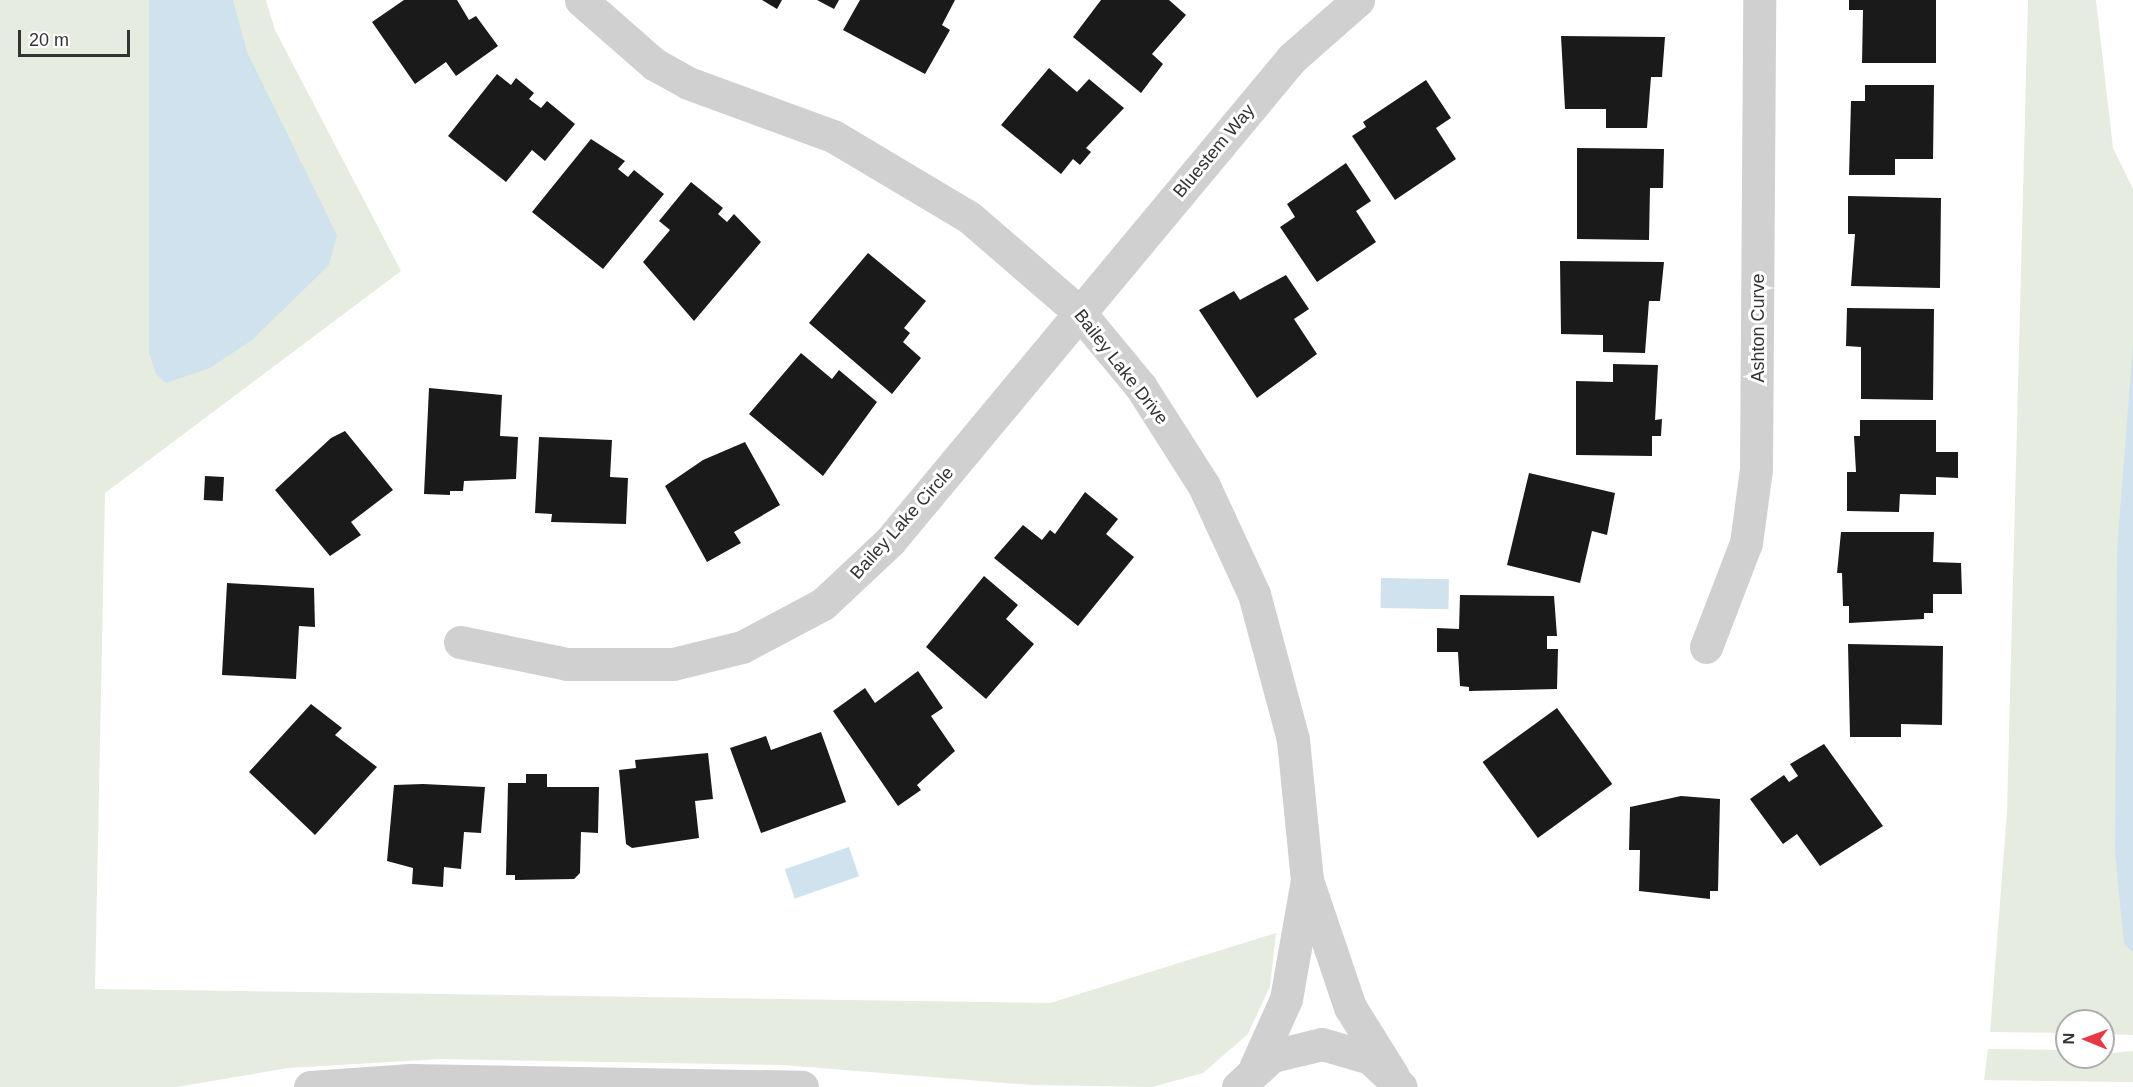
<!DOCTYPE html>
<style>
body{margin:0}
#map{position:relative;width:2133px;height:1087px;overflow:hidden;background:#fff;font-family:Helvetica,sans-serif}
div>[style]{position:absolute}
.green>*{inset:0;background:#e6ecdf}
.water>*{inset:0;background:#cfe2ee;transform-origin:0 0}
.building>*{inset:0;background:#1a1a1a;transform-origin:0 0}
.minor>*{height:33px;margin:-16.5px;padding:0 16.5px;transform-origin:16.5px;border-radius:16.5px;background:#d0d0d0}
.tertiary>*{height:33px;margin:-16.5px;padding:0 16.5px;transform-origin:16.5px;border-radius:16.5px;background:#d0d0d0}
span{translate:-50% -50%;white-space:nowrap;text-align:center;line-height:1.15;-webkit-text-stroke:6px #fff;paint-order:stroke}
.street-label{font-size:18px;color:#333}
.north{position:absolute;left:2055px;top:1009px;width:60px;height:60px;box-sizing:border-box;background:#fff;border:2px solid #adadad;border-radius:50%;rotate:271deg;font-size:16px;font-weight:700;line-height:24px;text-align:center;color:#333}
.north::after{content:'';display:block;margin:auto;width:21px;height:27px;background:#e63946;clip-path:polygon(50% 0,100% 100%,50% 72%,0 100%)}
.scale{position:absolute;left:18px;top:30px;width:112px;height:27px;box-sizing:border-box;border:3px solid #333;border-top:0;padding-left:8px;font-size:18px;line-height:21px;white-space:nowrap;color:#333;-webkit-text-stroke:4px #fff;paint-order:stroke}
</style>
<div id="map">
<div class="green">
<div style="clip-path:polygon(0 0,266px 0,275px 30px,401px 271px,105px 493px,95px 989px,1050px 1003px,1276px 933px,1270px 986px,1248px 1034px,1203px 1073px,1152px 1087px,1032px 1085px,783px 1065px,440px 1059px,288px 1068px,177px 1087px,0 1087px)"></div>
<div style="clip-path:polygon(2028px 0,2096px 0,2113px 148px,2133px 189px,2133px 1035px,2103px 1034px,2103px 1021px,2067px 1021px,2067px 1033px,1990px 1032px,2007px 812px)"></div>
<div style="clip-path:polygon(1988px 1049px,2067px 1050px,2067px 1057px,2133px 1051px,2133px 1082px,1984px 1080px)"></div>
</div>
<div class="water">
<div style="clip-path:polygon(149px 0,233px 0,247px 52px,337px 235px,329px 265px,252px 340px,210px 368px,166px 383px,156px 374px,149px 352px)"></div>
<div style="clip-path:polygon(2133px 344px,2133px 952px,2124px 944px,2115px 853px,2117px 550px)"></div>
<div style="left:1381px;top:578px;width:68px;height:30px;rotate:1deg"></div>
<div style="left:849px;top:847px;width:31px;height:68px;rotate:71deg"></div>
</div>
<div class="building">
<div style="clip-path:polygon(404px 0,457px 0,469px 20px,476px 16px,498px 46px,456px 76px,446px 62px,415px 84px,372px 22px)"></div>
<div style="clip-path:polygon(762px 0,782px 0,777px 9px)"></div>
<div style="clip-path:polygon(817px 0,839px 0,834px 9px)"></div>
<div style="clip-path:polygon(860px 0,955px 0,942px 25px,950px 30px,925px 74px,843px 30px)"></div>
<div style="clip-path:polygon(1101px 0,1169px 0,1186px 15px,1152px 54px,1163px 64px,1141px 93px,1073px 37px)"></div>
<div style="clip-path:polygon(1849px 0,1936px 0,1936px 63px,1862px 63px,1863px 10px,1849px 10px)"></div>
<div style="clip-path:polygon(1561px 36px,1665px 37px,1662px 77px,1651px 77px,1647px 128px,1606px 128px,1606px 109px,1565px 109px)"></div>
<div style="clip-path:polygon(1049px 68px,1077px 92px,1089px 79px,1124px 108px,1086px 148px,1091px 152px,1080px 165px,1073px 159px,1061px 174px,1001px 125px)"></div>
<div style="clip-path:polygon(497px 74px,511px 85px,516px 78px,534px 93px,529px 99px,541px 108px,547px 101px,575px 124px,545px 161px,532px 150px,506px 182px,448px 136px)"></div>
<div style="clip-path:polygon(1426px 80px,1451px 118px,1436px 128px,1456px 159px,1395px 200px,1352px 136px,1366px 127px,1363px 122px)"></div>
<div style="clip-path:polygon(1865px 85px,1934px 85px,1933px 159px,1895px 159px,1895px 175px,1849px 175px,1851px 101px,1865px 101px)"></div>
<div style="clip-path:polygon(591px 139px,625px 161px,618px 169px,628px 177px,634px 170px,664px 194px,603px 269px,532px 212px)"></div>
<div style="clip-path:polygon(1577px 148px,1664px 149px,1663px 188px,1650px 188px,1649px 240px,1577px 239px)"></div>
<div style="clip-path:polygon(1346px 163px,1371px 201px,1356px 211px,1376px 242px,1317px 282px,1280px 227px,1295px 217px,1287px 204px)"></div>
<div style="clip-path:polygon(691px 182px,723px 208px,718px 214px,727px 222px,734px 214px,761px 242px,694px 321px,643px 262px,670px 230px,659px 221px)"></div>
<div style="clip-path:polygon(1848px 196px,1941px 198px,1940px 288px,1851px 286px,1855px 234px,1848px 234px)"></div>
<div style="clip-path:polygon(868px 253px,926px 301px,904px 328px,910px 333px,903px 342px,921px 358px,892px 394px,809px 323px)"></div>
<div style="clip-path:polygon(1560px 261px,1664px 262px,1660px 301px,1649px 301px,1645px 353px,1603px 352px,1603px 335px,1561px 334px)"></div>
<div style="clip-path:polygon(1286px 275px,1309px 309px,1294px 319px,1317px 354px,1257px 398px,1199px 310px,1234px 291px,1240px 300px)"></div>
<div style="clip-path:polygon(1847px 308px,1934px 309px,1933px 400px,1861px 399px,1861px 347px,1846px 346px)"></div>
<div style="clip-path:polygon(801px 353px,832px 379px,839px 370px,877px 402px,823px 476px,749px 414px)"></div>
<div style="clip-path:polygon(1613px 364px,1658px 365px,1655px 420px,1662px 419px,1661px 436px,1652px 436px,1652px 456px,1576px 455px,1576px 381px,1613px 382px)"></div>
<div style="clip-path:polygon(429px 388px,502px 395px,500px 436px,518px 437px,516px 479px,464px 481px,463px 491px,450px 491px,450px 495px,424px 494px)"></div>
<div style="clip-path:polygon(1860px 420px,1936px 420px,1936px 452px,1958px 452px,1958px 478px,1936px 477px,1936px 495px,1900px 494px,1899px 512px,1847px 511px,1847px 472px,1856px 472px,1854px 436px,1860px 436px)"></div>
<div style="clip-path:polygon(345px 431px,393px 490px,351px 522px,361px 535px,330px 556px,275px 490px,331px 438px)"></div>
<div style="clip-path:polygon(539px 437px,612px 440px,610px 477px,628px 478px,626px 524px,551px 522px,552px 514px,535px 513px)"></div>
<div style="clip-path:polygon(745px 442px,780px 505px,734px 532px,741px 543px,707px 562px,665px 486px,703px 460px)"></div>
<div style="clip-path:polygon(1529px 473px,1615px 493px,1607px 535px,1592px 531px,1580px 583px,1507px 565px)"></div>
<div style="left:205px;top:476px;width:19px;height:24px;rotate:3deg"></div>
<div style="clip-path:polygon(1085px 492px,1118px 519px,1106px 534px,1134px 557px,1078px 626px,994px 558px,1023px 525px,1042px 540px,1050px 530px,1055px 534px)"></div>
<div style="clip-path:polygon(1841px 532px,1934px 532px,1933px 562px,1961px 563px,1962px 594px,1933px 594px,1933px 613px,1924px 613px,1924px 619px,1849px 623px,1849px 606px,1843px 606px,1842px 573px,1837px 573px)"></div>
<div style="clip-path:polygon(984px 576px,1018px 605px,1006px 619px,1034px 644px,986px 699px,926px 647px)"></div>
<div style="clip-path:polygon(227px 583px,314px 588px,315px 627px,299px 626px,296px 679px,222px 675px)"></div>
<div style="clip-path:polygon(1460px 595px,1554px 596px,1557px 636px,1547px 636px,1547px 649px,1558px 649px,1557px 689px,1469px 691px,1469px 687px,1460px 686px,1458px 652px,1437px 652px,1437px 628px,1459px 629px)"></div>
<div style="clip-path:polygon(1848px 644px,1943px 646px,1942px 725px,1901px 724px,1901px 737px,1850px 737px)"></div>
<div style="clip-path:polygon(918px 671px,943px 708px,931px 716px,955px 751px,917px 785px,921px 790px,898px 806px,833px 711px,865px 688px,875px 703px)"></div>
<div style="clip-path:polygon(311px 704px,342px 728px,335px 735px,377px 767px,315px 835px,249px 772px)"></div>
<div style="left:1557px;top:708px;width:94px;height:92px;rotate:54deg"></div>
<div style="clip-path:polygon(821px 732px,846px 802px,761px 833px,730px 748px,766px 736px,771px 750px)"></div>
<div style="clip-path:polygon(1824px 744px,1883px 826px,1820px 866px,1797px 834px,1783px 844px,1750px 799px,1784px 775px,1789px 782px,1798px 776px,1790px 764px)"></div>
<div style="clip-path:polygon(708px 753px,713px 799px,695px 801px,699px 838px,632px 848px,626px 844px,619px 770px,636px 768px,635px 760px)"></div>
<div style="clip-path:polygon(526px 774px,547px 774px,547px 787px,599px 787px,598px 833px,581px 832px,580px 873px,574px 879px,515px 880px,515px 875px,506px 875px,508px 783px,526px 783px)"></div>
<div style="clip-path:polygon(423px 784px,485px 787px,481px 833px,464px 832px,461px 869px,444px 867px,443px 887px,412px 884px,413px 868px,387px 861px,394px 785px)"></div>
<div style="clip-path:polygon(1681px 796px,1720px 799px,1718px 891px,1710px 891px,1710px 899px,1639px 891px,1640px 850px,1629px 850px,1630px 807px)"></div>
</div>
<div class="minor">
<div style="left:581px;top:0;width:97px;rotate:41.2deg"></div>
<div style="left:654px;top:64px;width:39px;rotate:29deg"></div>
<div style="left:688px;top:83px;width:154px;rotate:20.1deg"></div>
<div style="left:833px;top:136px;width:158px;rotate:30.8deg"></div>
<div style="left:969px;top:217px;width:145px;rotate:40.8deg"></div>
<div style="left:1079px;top:312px;width:97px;rotate:50.4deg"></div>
<div style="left:1141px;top:387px;width:117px;rotate:57.5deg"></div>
<div style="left:1204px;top:486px;width:119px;rotate:65.2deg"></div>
<div style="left:1254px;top:594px;width:151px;rotate:75deg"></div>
<div style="left:1293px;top:740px;width:141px;rotate:84.3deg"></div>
<div style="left:1307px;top:880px;width:134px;rotate:71.3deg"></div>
<div style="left:1350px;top:1007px;width:81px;rotate:58.1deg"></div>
<div style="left:460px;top:642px;width:109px;rotate:11.6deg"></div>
<div style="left:567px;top:664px;width:106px"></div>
<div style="left:673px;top:664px;width:71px;rotate:-13.8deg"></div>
<div style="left:742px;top:647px;width:92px;rotate:-28deg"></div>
<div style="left:823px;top:604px;width:92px;rotate:-43.2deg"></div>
<div style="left:890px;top:541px;width:628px;rotate:-50.23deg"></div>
<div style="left:1292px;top:58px;width:88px;rotate:-41.3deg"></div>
<div style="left:1706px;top:647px;width:111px;rotate:-69deg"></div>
<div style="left:1746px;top:543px;width:75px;rotate:-82.3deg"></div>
<div style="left:1756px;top:469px;width:469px;rotate:-89.6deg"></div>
<div style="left:1255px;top:1068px;width:76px;rotate:-65.8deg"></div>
<div style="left:1286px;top:999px;width:121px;rotate:-80deg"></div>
</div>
<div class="tertiary">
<div style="left:310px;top:1087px;width:101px;rotate:-4deg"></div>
<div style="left:411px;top:1080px;width:391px;rotate:1deg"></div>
<div style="left:1238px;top:1087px;width:46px;rotate:-42.4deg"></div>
<div style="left:1272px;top:1056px;width:51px;rotate:-13.5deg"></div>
<div style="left:1322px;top:1044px;width:50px;rotate:16.3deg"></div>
<div style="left:1370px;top:1058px;width:42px;rotate:43.1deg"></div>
</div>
<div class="street-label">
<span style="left:1214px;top:151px;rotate:-50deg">Bluestem Way</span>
<span style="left:1758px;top:328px;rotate:-90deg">Ashton Curve</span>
<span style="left:1121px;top:367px;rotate:52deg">Bailey Lake Drive</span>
<span style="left:902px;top:523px;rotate:-48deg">Bailey Lake Circle</span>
</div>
<div class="north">N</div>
<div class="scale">20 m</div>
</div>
